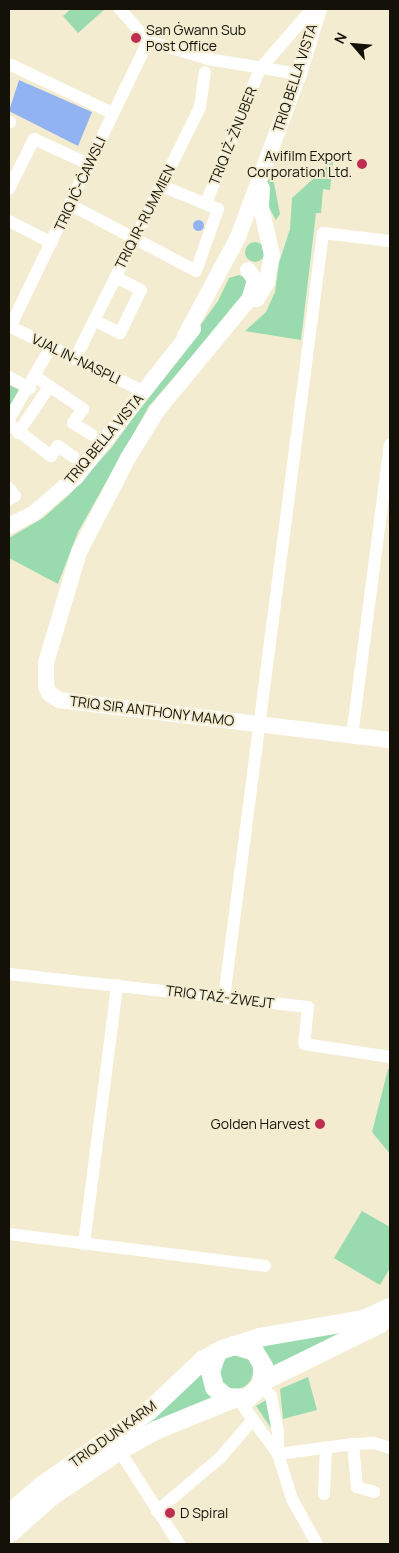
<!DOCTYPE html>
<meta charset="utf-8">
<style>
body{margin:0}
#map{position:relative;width:399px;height:1553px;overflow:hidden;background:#f3ecd0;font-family:Manrope,sans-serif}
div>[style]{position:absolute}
.green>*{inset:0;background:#99dbaf}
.round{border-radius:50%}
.water>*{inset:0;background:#91b3f2}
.minor>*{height:12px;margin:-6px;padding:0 6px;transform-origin:6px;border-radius:6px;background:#fff}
.major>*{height:16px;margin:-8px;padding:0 8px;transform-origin:8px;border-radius:8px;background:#fff}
.highway>*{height:19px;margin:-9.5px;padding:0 9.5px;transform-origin:9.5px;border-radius:9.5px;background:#fff}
.dots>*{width:14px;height:14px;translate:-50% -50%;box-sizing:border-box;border:2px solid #f3ecd0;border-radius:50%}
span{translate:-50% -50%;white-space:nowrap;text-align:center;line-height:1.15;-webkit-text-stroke:4px #f3ecd0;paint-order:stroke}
.poi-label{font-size:14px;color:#141108}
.left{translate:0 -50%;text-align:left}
.right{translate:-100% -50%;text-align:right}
.street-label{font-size:14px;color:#141108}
.frame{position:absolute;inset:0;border:10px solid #141108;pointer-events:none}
.north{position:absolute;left:329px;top:20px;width:50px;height:50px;-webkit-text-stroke:4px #f3ecd0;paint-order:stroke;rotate:297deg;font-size:14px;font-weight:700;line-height:20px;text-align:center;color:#141108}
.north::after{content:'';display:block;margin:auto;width:18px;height:22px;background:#141108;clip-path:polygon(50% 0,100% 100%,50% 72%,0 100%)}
</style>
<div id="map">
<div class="green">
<div style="clip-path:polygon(71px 9px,105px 9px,78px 33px,63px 16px)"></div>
<div style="clip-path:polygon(333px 161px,330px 190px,323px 189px,321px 213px,316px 213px,301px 340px,245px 331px,266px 312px,275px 292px,279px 263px,290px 229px,292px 198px)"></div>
<div style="clip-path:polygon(270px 177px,273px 178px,280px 214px,276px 220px,268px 206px,266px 184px)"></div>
<div class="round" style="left:245px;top:242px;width:20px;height:20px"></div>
<div style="clip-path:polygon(239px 275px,247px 279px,248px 292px,149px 406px,78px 532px,58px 584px,9px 558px,9px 538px,43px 518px,69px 495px,112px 447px,218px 301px,229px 278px)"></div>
<div style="clip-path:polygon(9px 385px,19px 390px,9px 408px)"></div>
<div style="clip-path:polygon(388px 1069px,390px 1069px,390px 1154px,372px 1132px)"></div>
<div style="clip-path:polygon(362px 1211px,390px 1227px,390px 1268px,380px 1285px,334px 1258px)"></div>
<div style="clip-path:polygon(369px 1321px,269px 1370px,255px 1345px)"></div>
<div class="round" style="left:217px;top:1353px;width:36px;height:36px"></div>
<div style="clip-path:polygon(201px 1369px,216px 1398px,136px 1429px)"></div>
<div style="clip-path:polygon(308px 1377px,317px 1410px,283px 1419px,280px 1389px)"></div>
<div style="clip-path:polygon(266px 1400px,275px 1434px,256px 1406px)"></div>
</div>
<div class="water">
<div style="clip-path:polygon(19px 80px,92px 112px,78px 146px,9px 111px)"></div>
<div class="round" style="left:192.5px;top:219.5px;width:11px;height:11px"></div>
</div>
<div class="minor">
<div style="left:120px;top:9px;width:43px;rotate:48.8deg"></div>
<div style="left:148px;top:41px;width:63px;rotate:16.7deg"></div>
<div style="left:208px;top:59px;width:92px;rotate:9.4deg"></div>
<div style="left:9px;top:64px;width:114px;rotate:25.4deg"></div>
<div style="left:9px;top:122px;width:1px"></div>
<div style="left:9px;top:189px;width:56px;rotate:-63.4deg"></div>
<div style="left:34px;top:139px;width:63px;rotate:24.5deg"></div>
<div style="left:206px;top:203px;width:144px;rotate:-68.1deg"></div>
<div style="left:260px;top:69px;width:79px;rotate:-49.1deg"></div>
<div style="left:71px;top:205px;width:141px;rotate:27.8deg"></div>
<div style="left:196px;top:271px;width:66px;rotate:-70.5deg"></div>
<div style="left:218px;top:209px;width:61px;rotate:-157.7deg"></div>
<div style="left:9px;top:221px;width:48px;rotate:27.1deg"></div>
<div style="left:94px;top:320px;width:29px;rotate:27deg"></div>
<div style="left:120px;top:333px;width:48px;rotate:-64deg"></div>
<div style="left:141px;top:290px;width:29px;rotate:-153deg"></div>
<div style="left:9px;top:326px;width:149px;rotate:25.9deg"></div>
<div style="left:10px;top:327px;width:318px;rotate:-64.2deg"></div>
<div style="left:75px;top:359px;width:281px;rotate:-63.6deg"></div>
<div style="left:200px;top:107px;width:35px;rotate:-82deg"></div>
<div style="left:9px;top:377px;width:24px;rotate:28deg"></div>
<div style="left:36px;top:377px;width:57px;rotate:34.2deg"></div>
<div style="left:83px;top:409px;width:17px;rotate:126deg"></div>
<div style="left:73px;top:423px;width:22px;rotate:32deg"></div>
<div style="left:9px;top:419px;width:83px;rotate:-59.7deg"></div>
<div style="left:9px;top:424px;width:53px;rotate:37.3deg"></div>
<div style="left:51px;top:456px;width:12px;rotate:-55deg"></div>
<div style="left:58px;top:446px;width:19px;rotate:35deg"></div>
<div style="left:18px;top:433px;width:55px;rotate:-56deg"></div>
<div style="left:9px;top:488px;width:10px;rotate:53deg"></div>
<div style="left:15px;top:496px;width:7px;rotate:153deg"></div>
<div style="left:352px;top:736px;width:294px;rotate:-82.6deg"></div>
<div style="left:9px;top:974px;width:301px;rotate:6.3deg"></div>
<div style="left:308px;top:1007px;width:37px;rotate:96deg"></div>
<div style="left:304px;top:1044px;width:87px;rotate:8.6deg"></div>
<div style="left:224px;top:998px;width:771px;rotate:-82.63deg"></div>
<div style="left:323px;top:233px;width:67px;rotate:6.8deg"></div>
<div style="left:9px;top:1234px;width:258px;rotate:7.1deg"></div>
<div style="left:84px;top:1244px;width:261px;rotate:-82.7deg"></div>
<div style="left:261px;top:1385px;width:15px;rotate:48deg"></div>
<div style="left:271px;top:1396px;width:36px;rotate:79deg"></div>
<div style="left:278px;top:1431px;width:23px;rotate:90deg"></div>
<div style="left:278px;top:1454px;width:47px;rotate:72.7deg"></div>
<div style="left:292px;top:1499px;width:51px;rotate:60.9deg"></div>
<div style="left:238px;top:1399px;width:68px;rotate:54deg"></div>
<div style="left:353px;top:1444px;width:43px;rotate:84.7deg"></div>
<div style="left:357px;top:1487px;width:18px;rotate:16deg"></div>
<div style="left:119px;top:1450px;width:112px;rotate:57.4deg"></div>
<div style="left:278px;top:1454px;width:76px;rotate:-7.6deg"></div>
<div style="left:353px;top:1444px;width:21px;rotate:-3deg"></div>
<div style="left:374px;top:1443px;width:17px;rotate:17deg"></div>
<div style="left:324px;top:1494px;width:47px;rotate:-87.6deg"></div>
<div style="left:157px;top:1511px;width:82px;rotate:-40.1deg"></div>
<div style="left:220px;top:1458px;width:48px;rotate:-49.3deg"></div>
</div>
<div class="major">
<div style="left:248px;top:270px;width:12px;rotate:55deg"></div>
<div style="left:255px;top:280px;width:19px;rotate:106deg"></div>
<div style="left:250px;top:298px;width:146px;rotate:129.5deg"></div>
<div style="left:157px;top:411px;width:55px;rotate:121.7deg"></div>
<div style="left:128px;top:458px;width:106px;rotate:117.5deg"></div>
<div style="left:79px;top:552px;width:116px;rotate:106.6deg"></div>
<div style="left:46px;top:663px;width:23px;rotate:90deg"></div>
<div style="left:46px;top:686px;width:8px;rotate:67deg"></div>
<div style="left:49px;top:693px;width:12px;rotate:35deg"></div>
<div style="left:59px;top:700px;width:333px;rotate:6.9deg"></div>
<div style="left:257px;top:299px;width:20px;rotate:-60deg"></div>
<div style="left:267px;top:282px;width:27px;rotate:-80deg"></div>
<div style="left:272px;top:255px;width:49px;rotate:-102.9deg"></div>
<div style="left:261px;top:207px;width:19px;rotate:-87deg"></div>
<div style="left:185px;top:336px;width:112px;rotate:-61.8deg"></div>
<div style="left:238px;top:237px;width:174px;rotate:-69.5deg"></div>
<div style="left:299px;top:74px;width:68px;rotate:-72.9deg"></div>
<div style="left:9px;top:526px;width:27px;rotate:-27deg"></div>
<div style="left:33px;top:514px;width:57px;rotate:-40.7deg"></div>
<div style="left:76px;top:477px;width:189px;rotate:-51.7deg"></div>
</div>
<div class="highway">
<div style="left:216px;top:1354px;width:18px;rotate:109deg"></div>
<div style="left:210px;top:1371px;width:16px;rotate:76deg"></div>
<div style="left:214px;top:1387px;width:16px;rotate:40deg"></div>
<div style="left:226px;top:1397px;width:21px;rotate:3deg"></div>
<div style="left:247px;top:1398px;width:19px;rotate:-43deg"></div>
<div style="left:261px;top:1385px;width:19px;rotate:-84deg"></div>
<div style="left:263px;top:1366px;width:17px;rotate:-121deg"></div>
<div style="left:254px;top:1351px;width:21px;rotate:-163deg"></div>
<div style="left:262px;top:1381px;width:131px;rotate:-26.2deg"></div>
<div style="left:9px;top:1513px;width:45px;rotate:-40.5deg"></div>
<div style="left:43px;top:1484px;width:129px;rotate:-34.9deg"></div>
<div style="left:149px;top:1410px;width:73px;rotate:-43.3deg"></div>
<div style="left:202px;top:1360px;width:23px;rotate:-29deg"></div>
<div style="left:222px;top:1349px;width:39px;rotate:-18deg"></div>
<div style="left:259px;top:1337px;width:106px;rotate:-9.8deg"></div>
<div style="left:363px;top:1319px;width:30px;rotate:-24deg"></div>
<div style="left:9px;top:1533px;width:56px;rotate:-41.4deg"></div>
<div style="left:51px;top:1496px;width:82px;rotate:-34.1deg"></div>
<div style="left:119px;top:1450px;width:41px;rotate:-29.1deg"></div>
<div style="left:155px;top:1430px;width:82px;rotate:-22.2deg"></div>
</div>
<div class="dots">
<div style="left:136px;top:38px;background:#be2e50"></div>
<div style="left:362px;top:164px;background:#be2e50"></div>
<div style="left:320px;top:1124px;background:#be2e50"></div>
<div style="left:170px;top:1513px;background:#be2e50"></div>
</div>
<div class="poi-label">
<span class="left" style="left:146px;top:38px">San Ġwann Sub<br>Post Office</span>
<span class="right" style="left:352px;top:164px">Avifilm Export<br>Corporation Ltd.</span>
<span class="right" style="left:310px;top:1124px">Golden Harvest</span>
<span class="left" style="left:180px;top:1513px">D Spiral</span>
</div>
<div class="street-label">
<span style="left:295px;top:78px;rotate:-72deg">TRIQ BELLA VISTA</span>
<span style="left:233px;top:136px;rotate:-68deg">TRIQ IŻ-ŻNUBER</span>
<span style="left:80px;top:184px;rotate:-65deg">TRIQ IĊ-ĊAWSLI</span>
<span style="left:145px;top:217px;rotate:-63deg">TRIQ IR-RUMMIEN</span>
<span style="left:76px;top:359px;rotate:26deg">VJAL IN-NASPLI</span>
<span style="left:104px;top:439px;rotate:-50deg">TRIQ BELLA VISTA</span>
<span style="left:152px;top:711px;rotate:7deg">TRIQ SIR ANTHONY MAMO</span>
<span style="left:220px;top:997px;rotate:7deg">TRIQ TAŻ-ŻWEJT</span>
<span style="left:113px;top:1434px;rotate:-36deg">TRIQ DUN KARM</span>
</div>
<div class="frame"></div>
<div class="north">N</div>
</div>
